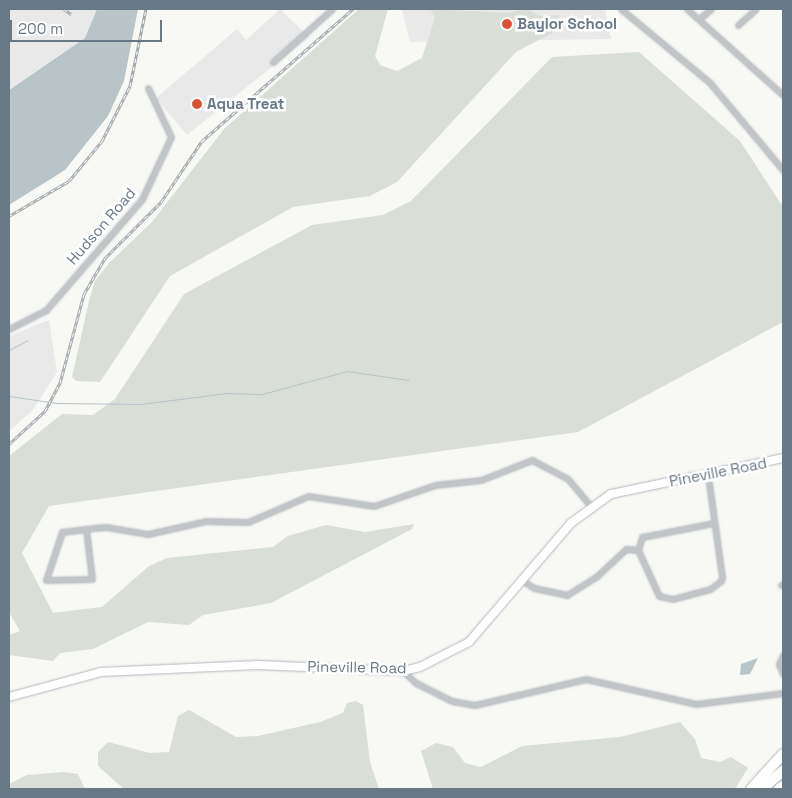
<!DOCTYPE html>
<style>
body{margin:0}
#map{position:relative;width:792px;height:798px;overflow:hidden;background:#f8f8f5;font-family:"Space Grotesk",sans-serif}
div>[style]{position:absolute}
.built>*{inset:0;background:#e8e9e8}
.green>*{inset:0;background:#d9ded6}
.water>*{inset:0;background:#b8c4c8}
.stream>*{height:1px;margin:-0.5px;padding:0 0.5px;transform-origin:0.5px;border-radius:0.5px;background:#b8c4c8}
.roads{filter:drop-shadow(0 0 1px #b3b9bd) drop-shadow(0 0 1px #b3b9bd)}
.minor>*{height:5px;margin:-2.5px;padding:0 2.5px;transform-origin:2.5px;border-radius:2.5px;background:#c1c5c8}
.secondary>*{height:8px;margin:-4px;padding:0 4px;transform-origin:4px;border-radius:4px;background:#fff}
.motorway>*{height:10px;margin:-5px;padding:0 5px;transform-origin:5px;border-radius:5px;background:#fff}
.rail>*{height:3px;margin-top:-1.5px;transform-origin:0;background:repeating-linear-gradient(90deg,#fff 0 4px,#a2a9ae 0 8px);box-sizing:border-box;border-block:1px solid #a2a9ae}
.dots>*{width:14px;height:14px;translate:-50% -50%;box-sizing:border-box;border:2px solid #fff;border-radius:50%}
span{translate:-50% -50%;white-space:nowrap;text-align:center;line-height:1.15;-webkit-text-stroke:5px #fff;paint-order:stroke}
.poi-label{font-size:15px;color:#687985;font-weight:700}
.left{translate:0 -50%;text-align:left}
.street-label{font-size:15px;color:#687985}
.frame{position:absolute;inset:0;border:10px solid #687985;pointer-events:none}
.scale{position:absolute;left:10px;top:20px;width:152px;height:22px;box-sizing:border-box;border:2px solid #687985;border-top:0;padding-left:6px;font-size:15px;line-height:18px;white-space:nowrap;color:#687985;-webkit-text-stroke:4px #fff;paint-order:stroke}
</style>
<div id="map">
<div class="built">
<div style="clip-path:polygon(9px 9px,97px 9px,85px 38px,9px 89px)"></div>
<div style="clip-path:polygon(280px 9px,309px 37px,187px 135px,156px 98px,237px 29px,246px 40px)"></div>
<div style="clip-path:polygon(402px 9px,605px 9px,611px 39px,410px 42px)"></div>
<div style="clip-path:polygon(49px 320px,57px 372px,33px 410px,9px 431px,9px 336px)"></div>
</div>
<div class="green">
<div style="clip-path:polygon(359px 9px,388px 9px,375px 56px,380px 65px,397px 71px,422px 58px,435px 18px,430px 9px,507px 13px,528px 9px,539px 16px,558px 15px,562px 23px,554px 32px,516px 52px,397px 182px,370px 196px,293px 207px,170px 276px,100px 382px,76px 381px,72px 377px,89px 301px,95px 281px,110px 262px,152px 222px,224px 129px)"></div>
<div style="clip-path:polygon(639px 52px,740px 141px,783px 207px,783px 322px,578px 432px,49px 506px,22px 553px,53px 613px,102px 607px,149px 566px,167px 558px,273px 547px,288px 536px,326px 525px,365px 532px,414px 524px,412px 529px,271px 603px,203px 615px,189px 625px,148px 622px,93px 649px,60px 653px,53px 661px,9px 655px,9px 635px,20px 631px,9px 612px,9px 456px,62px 414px,93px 415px,115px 399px,184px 294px,312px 225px,383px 215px,411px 201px,552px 57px)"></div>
<div style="clip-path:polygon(356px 701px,363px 705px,370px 762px,379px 789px,124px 789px,98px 766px,98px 752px,108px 742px,150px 753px,169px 752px,178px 716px,189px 710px,236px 737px,258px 736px,320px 722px,343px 713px,347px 703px)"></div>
<div style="clip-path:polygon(680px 722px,695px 739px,701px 758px,720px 762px,731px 757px,748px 768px,735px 789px,433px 789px,421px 751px,436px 743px,453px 747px,465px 763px,481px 767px,522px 746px,620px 737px)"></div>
<div style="clip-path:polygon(64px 772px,78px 774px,85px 789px,9px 789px,9px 784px,27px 775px)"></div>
</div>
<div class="water">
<div style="clip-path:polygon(97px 9px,138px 9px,124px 81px,108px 116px,65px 170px,9px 205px,9px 90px,85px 38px)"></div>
<div style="clip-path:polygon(758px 658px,750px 674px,740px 675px,741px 664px)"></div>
</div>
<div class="stream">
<div style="left:9px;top:350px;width:21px;rotate:-28deg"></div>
<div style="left:9px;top:396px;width:48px;rotate:8.5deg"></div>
<div style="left:56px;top:403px;width:84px;rotate:0.7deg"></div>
<div style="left:140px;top:404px;width:88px;rotate:-7.2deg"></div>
<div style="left:227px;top:393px;width:35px;rotate:2deg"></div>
<div style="left:262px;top:394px;width:88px;rotate:-15.1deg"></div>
<div style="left:347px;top:371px;width:62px;rotate:8.4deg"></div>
</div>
<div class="roads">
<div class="minor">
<div style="left:621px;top:9px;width:116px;rotate:39.7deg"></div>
<div style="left:710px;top:83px;width:114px;rotate:50deg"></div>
<div style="left:687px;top:9px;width:129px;rotate:41.9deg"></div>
<div style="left:699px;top:19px;width:16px;rotate:-40deg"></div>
<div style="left:738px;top:25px;width:24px;rotate:-42deg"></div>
<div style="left:273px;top:62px;width:79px;rotate:-41.9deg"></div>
<div style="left:9px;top:329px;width:42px;rotate:-27.2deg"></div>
<div style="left:46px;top:310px;width:147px;rotate:-49.1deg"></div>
<div style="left:142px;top:199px;width:68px;rotate:-64.9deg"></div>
<div style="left:171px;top:137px;width:54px;rotate:-115.1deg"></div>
<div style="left:708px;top:476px;width:102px;rotate:82.1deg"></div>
<div style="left:722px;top:577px;width:4px;rotate:104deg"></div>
<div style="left:721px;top:581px;width:14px;rotate:144deg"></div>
<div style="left:710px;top:589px;width:38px;rotate:165deg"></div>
<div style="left:673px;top:599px;width:14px;rotate:-168deg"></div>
<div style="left:659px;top:596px;width:51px;rotate:-114.5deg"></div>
<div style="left:638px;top:550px;width:14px;rotate:-73deg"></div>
<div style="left:642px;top:537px;width:73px;rotate:-11deg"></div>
<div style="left:86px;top:529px;width:50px;rotate:83.2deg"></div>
<div style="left:92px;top:579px;width:46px;rotate:178.8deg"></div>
<div style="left:46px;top:580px;width:51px;rotate:-71.6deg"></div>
<div style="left:62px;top:532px;width:32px;rotate:-7deg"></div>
<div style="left:94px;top:528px;width:12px;rotate:-5deg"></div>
<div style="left:106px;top:527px;width:43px;rotate:9.5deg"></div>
<div style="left:148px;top:534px;width:59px;rotate:-12.6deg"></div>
<div style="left:206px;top:521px;width:42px;rotate:1.4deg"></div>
<div style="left:248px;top:522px;width:65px;rotate:-23.4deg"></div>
<div style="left:308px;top:496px;width:67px;rotate:8.6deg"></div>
<div style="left:374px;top:506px;width:65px;rotate:-19deg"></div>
<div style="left:435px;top:485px;width:46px;rotate:-6.2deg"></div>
<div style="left:481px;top:480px;width:55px;rotate:-21.4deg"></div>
<div style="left:532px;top:460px;width:41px;rotate:27.8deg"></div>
<div style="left:568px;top:479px;width:35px;rotate:50deg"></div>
<div style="left:523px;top:581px;width:13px;rotate:32deg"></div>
<div style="left:534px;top:588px;width:34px;rotate:12deg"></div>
<div style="left:567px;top:595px;width:36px;rotate:-32deg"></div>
<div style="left:597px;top:576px;width:40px;rotate:-43deg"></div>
<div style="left:626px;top:549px;width:12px;rotate:5deg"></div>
<div style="left:781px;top:585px;width:2px;rotate:-27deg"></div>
<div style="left:783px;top:655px;width:10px;rotate:114deg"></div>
<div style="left:779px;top:664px;width:11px;rotate:68deg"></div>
<div style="left:403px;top:671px;width:18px;rotate:43deg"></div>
<div style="left:416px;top:683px;width:40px;rotate:26.6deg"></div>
<div style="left:452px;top:701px;width:23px;rotate:10deg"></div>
<div style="left:475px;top:705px;width:114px;rotate:-13.2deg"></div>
<div style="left:586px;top:679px;width:113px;rotate:12.8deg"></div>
<div style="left:696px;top:704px;width:88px;rotate:-7.2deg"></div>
</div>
<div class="secondary">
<div style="left:9px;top:697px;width:95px;rotate:-15.2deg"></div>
<div style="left:101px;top:672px;width:156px;rotate:-2.6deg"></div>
<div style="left:257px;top:665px;width:146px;rotate:2.4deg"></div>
<div style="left:403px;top:671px;width:17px;rotate:-13deg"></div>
<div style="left:420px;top:667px;width:55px;rotate:-27deg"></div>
<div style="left:469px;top:642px;width:157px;rotate:-49.4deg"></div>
<div style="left:571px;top:523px;width:49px;rotate:-35.9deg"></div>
<div style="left:611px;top:494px;width:176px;rotate:-11.8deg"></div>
</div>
<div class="motorway">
<div style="left:751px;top:789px;width:47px;rotate:-47.6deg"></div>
<div style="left:762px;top:789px;width:28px;rotate:-41deg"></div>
<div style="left:779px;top:789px;width:5px;rotate:-37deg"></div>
</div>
</div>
<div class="rail">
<div style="left:64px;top:9px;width:9px;rotate:36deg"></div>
<div style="left:9px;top:216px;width:69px;rotate:-30.3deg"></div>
<div style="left:69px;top:181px;width:52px;rotate:-50.5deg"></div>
<div style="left:102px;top:141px;width:62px;rotate:-63deg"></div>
<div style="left:130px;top:86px;width:79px;rotate:-78.3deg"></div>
<div style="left:9px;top:444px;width:49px;rotate:-42.5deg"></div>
<div style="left:45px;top:411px;width:32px;rotate:-62deg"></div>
<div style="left:60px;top:383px;width:92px;rotate:-74.9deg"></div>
<div style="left:84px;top:294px;width:42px;rotate:-59.7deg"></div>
<div style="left:105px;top:258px;width:79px;rotate:-45deg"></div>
<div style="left:161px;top:202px;width:73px;rotate:-56.1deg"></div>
<div style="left:202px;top:141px;width:201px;rotate:-41.2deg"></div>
</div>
<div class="dots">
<div style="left:507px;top:24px;background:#dc5331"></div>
<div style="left:197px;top:104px;background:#dc5331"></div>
</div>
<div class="poi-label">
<span class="left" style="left:517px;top:24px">Baylor School</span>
<span class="left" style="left:207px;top:104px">Aqua Treat</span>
</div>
<div class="street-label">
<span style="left:101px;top:226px;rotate:-49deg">Hudson Road</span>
<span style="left:718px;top:472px;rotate:-11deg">Pineville Road</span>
<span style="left:357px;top:667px;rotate:1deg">Pineville Road</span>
</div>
<div class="frame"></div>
<div class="scale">200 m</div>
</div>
